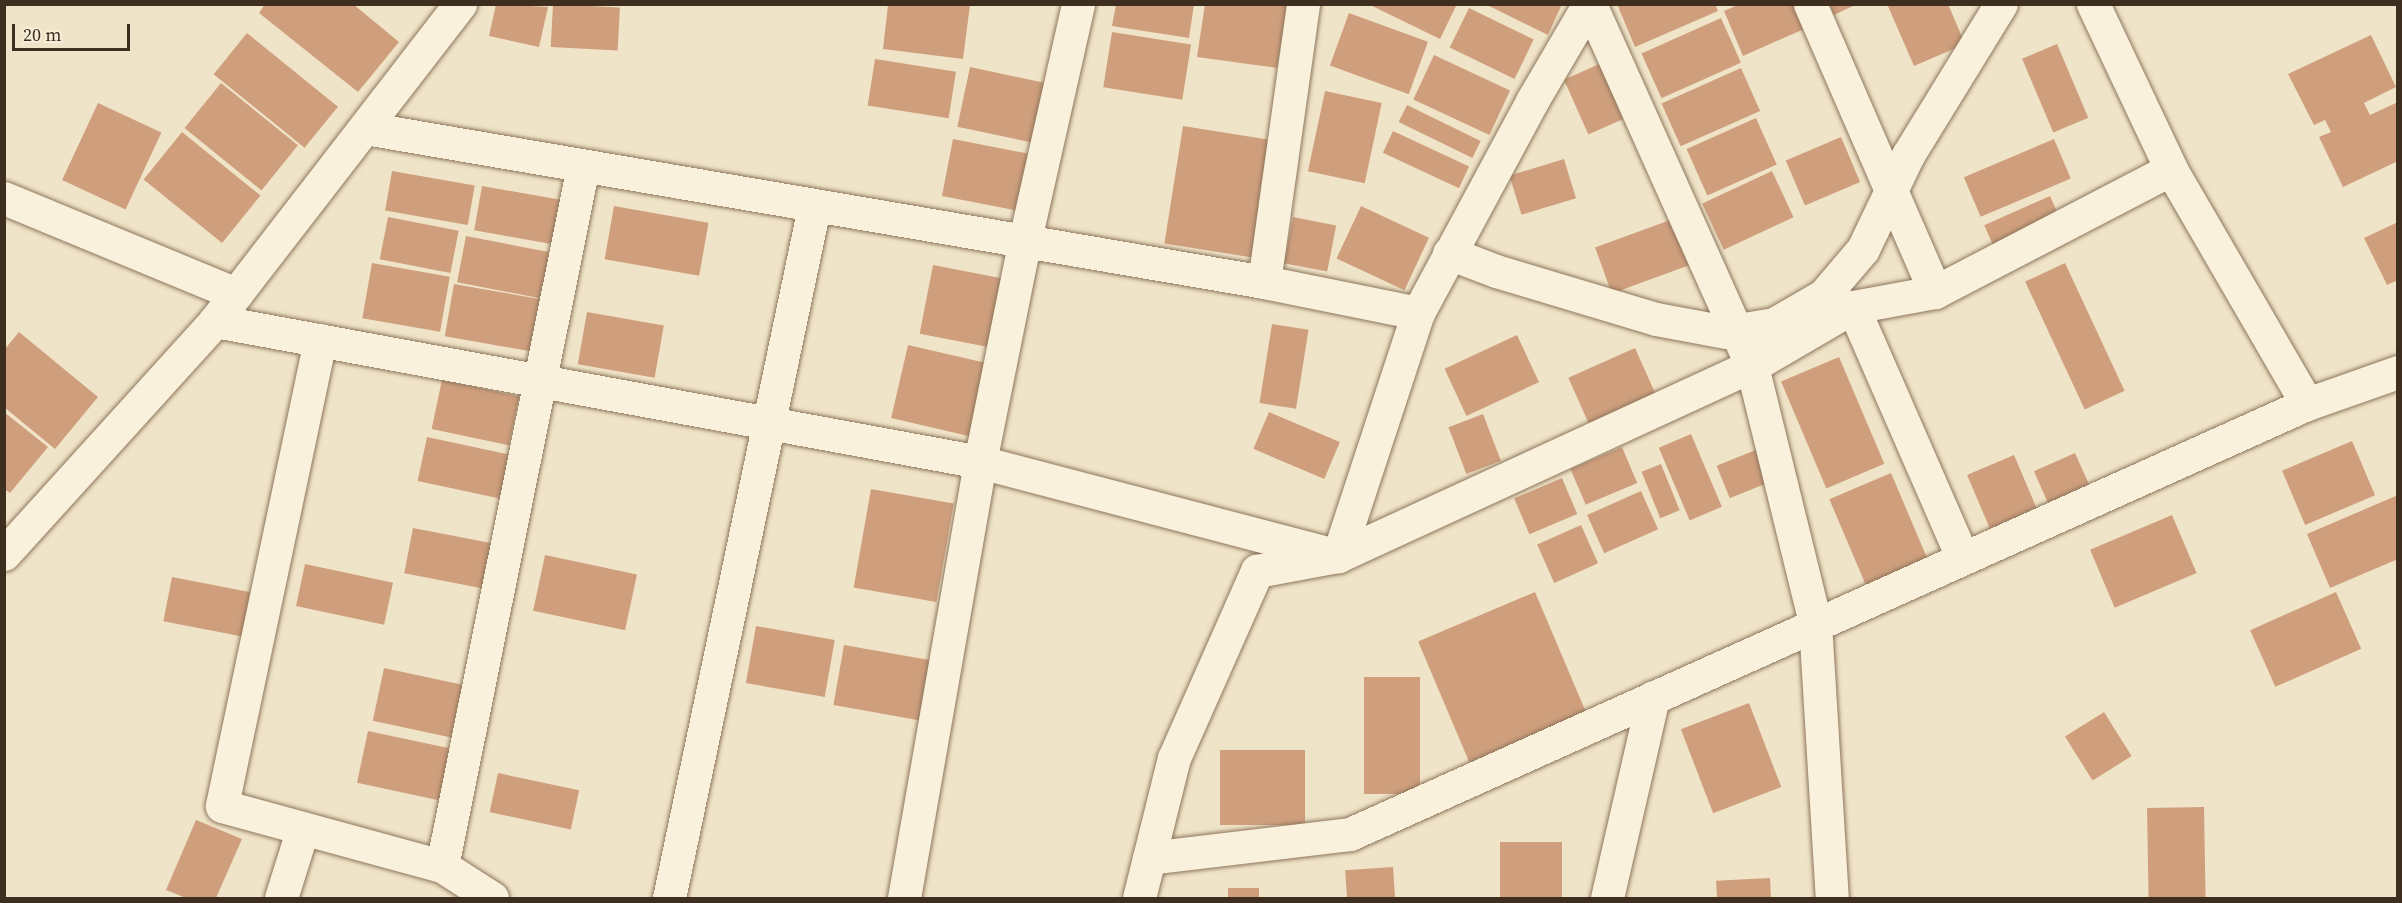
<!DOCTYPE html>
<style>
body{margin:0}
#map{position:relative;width:2402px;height:903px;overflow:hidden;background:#f0e4c8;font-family:"Source Serif 4",serif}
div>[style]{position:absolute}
.building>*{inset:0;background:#cf9f7d;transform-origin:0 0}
.roads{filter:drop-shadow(0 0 2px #8d765c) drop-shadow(0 0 2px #8d765c)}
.street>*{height:33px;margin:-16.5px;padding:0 16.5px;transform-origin:16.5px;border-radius:16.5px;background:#faf1dc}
span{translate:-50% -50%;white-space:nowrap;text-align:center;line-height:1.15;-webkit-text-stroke:4.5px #f7eed8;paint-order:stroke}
.frame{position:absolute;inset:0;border:6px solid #3d2e20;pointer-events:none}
.scale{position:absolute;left:12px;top:24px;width:118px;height:27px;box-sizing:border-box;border:3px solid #3d2e20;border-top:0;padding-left:8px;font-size:18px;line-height:21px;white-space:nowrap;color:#3d2e20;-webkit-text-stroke:4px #f7eed8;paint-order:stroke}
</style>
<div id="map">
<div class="building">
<div style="clip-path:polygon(265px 4px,353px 4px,399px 42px,358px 92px,259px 13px)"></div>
<div style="clip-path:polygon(496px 4px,548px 7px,539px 47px,489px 36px)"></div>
<div style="left:553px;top:4px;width:67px;height:43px;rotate:3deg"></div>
<div style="clip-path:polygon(1205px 4px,1287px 4px,1277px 68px,1197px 57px)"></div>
<div style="clip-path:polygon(1368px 4px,1457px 4px,1440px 39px)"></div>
<div style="clip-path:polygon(1485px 4px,1562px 4px,1548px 35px)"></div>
<div style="clip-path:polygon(1617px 4px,1715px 4px,1718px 11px,1635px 47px)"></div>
<div style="clip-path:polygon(1740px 4px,1804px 4px,1813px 25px,1743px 56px,1724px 11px)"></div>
<div style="clip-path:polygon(1829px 4px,1857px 4px,1834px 15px)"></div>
<div style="clip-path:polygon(1887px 4px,1948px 4px,1965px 44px,1914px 66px)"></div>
<div style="clip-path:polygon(888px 5px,970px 5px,963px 59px,883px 49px)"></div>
<div style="clip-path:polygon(1116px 5px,1194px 5px,1189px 38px,1112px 26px)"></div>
<div style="left:1469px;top:8px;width:72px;height:44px;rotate:26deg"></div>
<div style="left:1349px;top:13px;width:84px;height:56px;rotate:20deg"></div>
<div style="left:1721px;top:18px;width:49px;height:87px;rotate:66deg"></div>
<div style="left:1112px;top:32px;width:80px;height:56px;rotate:9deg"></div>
<div style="left:247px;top:33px;width:117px;height:53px;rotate:39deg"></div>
<div style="clip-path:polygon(2371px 35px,2396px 87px,2364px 103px,2370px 115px,2398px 102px,2398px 161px,2343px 187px,2319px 137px,2331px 132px,2325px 120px,2314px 125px,2288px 74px)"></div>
<div style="left:2057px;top:44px;width:80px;height:38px;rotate:67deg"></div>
<div style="left:1434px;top:55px;width:84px;height:49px;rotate:25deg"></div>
<div style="left:875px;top:59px;width:82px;height:47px;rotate:9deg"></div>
<div style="left:1606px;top:61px;width:60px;height:46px;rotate:66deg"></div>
<div style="left:970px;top:67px;width:85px;height:61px;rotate:12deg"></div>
<div style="left:1741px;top:68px;width:47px;height:87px;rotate:66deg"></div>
<div style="left:221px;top:83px;width:99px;height:58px;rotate:39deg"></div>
<div style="left:1325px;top:91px;width:58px;height:82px;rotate:12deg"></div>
<div style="left:98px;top:103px;width:70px;height:85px;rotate:25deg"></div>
<div style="left:1407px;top:105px;width:82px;height:19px;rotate:26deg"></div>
<div style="left:1756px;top:118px;width:51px;height:76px;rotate:66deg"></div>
<div style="left:1183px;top:126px;width:89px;height:119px;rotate:9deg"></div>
<div style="left:1393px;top:131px;width:84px;height:24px;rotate:25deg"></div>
<div style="left:182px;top:132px;width:101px;height:61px;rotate:39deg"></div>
<div style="left:1841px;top:137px;width:49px;height:60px;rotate:67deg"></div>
<div style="left:953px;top:139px;width:84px;height:58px;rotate:11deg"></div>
<div style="left:2054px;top:139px;width:43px;height:98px;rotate:67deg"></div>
<div style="left:1564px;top:159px;width:41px;height:57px;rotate:73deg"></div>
<div style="left:392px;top:171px;width:84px;height:40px;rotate:10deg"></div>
<div style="left:1772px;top:171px;width:51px;height:77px;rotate:65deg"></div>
<div style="left:482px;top:186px;width:84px;height:45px;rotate:10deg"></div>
<div style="left:2050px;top:196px;width:27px;height:72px;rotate:66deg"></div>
<div style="left:614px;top:206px;width:96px;height:54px;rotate:10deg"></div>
<div style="left:1361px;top:206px;width:75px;height:58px;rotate:25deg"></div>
<div style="left:388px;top:217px;width:72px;height:43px;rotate:11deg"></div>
<div style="left:1293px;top:217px;width:44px;height:47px;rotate:11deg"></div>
<div style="left:1673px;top:219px;width:49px;height:83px;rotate:70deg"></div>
<div style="clip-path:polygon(2398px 222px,2398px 280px,2387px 285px,2364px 238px)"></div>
<div style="left:466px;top:236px;width:91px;height:47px;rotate:11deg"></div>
<div style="left:372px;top:263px;width:79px;height:56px;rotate:10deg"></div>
<div style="left:2065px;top:263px;width:141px;height:44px;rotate:65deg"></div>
<div style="left:933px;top:265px;width:79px;height:70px;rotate:11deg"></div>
<div style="left:454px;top:284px;width:94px;height:53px;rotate:10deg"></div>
<div style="left:587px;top:312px;width:78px;height:53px;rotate:10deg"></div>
<div style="left:1272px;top:324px;width:37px;height:80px;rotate:9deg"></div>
<div style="clip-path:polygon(19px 332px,98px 397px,55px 449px,4px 407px,4px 350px)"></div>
<div style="left:1517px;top:335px;width:52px;height:80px;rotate:65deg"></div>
<div style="left:908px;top:345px;width:87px;height:75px;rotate:13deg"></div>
<div style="left:1635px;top:348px;width:54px;height:73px;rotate:66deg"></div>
<div style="left:1839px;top:357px;width:116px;height:63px;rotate:67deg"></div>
<div style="left:442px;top:380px;width:79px;height:50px;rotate:12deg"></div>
<div style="clip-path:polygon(4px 412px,48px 447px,10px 493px,4px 489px)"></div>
<div style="left:1269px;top:412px;width:77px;height:40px;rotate:23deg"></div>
<div style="left:1483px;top:414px;width:50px;height:37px;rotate:69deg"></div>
<div style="left:1691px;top:434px;width:79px;height:35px;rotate:67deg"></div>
<div style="left:427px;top:437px;width:85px;height:45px;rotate:12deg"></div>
<div style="left:2352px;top:441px;width:59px;height:76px;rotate:67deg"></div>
<div style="left:1622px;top:447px;width:39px;height:56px;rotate:67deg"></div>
<div style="left:1763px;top:447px;width:35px;height:50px;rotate:68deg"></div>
<div style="left:2075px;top:453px;width:42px;height:45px;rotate:66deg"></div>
<div style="left:2014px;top:455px;width:64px;height:51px;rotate:67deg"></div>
<div style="left:1661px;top:464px;width:50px;height:21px;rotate:68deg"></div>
<div style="left:1891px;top:473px;width:96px;height:67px;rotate:67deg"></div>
<div style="left:1562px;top:478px;width:39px;height:52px;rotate:67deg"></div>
<div style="left:871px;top:489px;width:84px;height:100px;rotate:10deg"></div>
<div style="left:1641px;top:491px;width:42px;height:59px;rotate:66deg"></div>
<div style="clip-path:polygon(2398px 495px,2398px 559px,2330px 588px,2307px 534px)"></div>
<div style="left:2172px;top:515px;width:63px;height:89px;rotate:67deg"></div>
<div style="left:1581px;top:525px;width:42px;height:48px;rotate:66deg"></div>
<div style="left:413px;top:528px;width:91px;height:46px;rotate:11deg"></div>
<div style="left:545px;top:555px;width:94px;height:57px;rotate:12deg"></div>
<div style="left:305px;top:564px;width:90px;height:43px;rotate:12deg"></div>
<div style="left:172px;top:577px;width:87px;height:45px;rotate:11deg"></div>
<div style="left:1535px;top:592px;width:139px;height:127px;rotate:67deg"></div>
<div style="left:2336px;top:592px;width:62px;height:94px;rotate:66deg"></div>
<div style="left:756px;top:626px;width:80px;height:58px;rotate:10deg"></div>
<div style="left:844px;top:645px;width:91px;height:61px;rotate:10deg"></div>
<div style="left:384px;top:668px;width:80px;height:54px;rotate:12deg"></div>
<div style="left:1420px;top:677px;width:117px;height:56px;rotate:90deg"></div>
<div style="left:1749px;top:703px;width:90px;height:73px;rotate:69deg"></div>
<div style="left:2104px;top:712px;width:52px;height:46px;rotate:58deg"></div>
<div style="left:368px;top:731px;width:87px;height:53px;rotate:12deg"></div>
<div style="left:1220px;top:750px;width:85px;height:75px"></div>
<div style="left:498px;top:773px;width:83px;height:40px;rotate:12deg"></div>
<div style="left:2204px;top:807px;width:91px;height:57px;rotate:89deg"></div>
<div style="clip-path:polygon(196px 820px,242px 839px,216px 898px,186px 898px,166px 890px)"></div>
<div style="left:1500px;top:842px;width:62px;height:56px"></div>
<div style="left:1393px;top:867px;width:31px;height:48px;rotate:86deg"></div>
<div style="left:1770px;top:878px;width:20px;height:54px;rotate:87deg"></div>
<div style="left:1259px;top:888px;width:10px;height:31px;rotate:90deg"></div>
</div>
<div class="roads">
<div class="street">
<div style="left:1590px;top:4px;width:397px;rotate:65.9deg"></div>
<div style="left:1752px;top:366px;width:265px;rotate:76.2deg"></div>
<div style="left:1815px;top:623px;width:276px;rotate:86.5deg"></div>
<div style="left:1810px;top:4px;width:314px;rotate:66.5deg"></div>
<div style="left:365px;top:128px;width:912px;rotate:9.72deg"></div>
<div style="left:1264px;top:282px;width:157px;rotate:11.4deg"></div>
<div style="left:4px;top:198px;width:251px;rotate:22.5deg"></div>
<div style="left:1449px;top:253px;width:50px;rotate:21deg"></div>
<div style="left:1496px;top:271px;width:167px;rotate:16.7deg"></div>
<div style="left:1656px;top:319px;width:71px;rotate:10.5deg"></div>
<div style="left:1726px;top:332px;width:49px;rotate:-9.5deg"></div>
<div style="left:1774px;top:324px;width:58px;rotate:-30.1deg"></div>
<div style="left:1824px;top:295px;width:60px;rotate:-49.7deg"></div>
<div style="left:1863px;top:249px;width:104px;rotate:-64.4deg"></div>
<div style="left:1908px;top:155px;width:177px;rotate:-58.4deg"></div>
<div style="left:1264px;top:282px;width:281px;rotate:-82deg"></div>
<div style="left:1853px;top:307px;width:273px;rotate:66.4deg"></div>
<div style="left:215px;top:321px;width:778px;rotate:10.44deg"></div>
<div style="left:980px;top:462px;width:370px;rotate:14.7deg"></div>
<div style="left:1338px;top:556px;width:456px;rotate:-24.7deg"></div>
<div style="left:1752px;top:366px;width:117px;rotate:-30.3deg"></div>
<div style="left:1853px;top:307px;width:83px;rotate:-10.4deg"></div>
<div style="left:1935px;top:292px;width:266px;rotate:-27.5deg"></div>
<div style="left:320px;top:340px;width:476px;rotate:101.9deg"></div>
<div style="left:222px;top:806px;width:228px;rotate:15.3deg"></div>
<div style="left:2307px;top:404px;width:96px;rotate:-19.4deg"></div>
<div style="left:4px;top:554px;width:314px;rotate:-47.8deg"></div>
<div style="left:215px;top:321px;width:401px;rotate:-52.3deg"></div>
<div style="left:1149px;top:858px;width:202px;rotate:-6.8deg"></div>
<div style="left:1350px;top:834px;width:1049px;rotate:-24.2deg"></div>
<div style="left:2307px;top:404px;width:272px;rotate:-120.1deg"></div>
<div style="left:2171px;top:169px;width:183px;rotate:-115.3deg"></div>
<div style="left:281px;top:898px;width:73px;rotate:-72.6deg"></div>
<div style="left:492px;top:898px;width:59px;rotate:-147.4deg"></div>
<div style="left:442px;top:866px;width:714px;rotate:-78.61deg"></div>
<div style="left:669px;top:898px;width:706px;rotate:-78.15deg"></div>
<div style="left:904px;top:898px;width:443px;rotate:-80.1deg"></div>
<div style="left:980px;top:462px;width:222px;rotate:-78.6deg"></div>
<div style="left:1024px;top:244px;width:246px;rotate:-77.3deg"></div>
<div style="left:1139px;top:898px;width:144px;rotate:-76deg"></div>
<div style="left:1174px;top:758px;width:205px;rotate:-66.1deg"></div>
<div style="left:1257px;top:571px;width:82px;rotate:-10.5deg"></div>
<div style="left:1338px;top:556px;width:256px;rotate:-71.8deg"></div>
<div style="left:1418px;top:313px;width:241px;rotate:-61.7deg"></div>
<div style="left:1532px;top:101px;width:113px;rotate:-59.6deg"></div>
<div style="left:1607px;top:898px;width:206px;rotate:-77.1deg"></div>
</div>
</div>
<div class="frame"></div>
<div class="scale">20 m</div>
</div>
